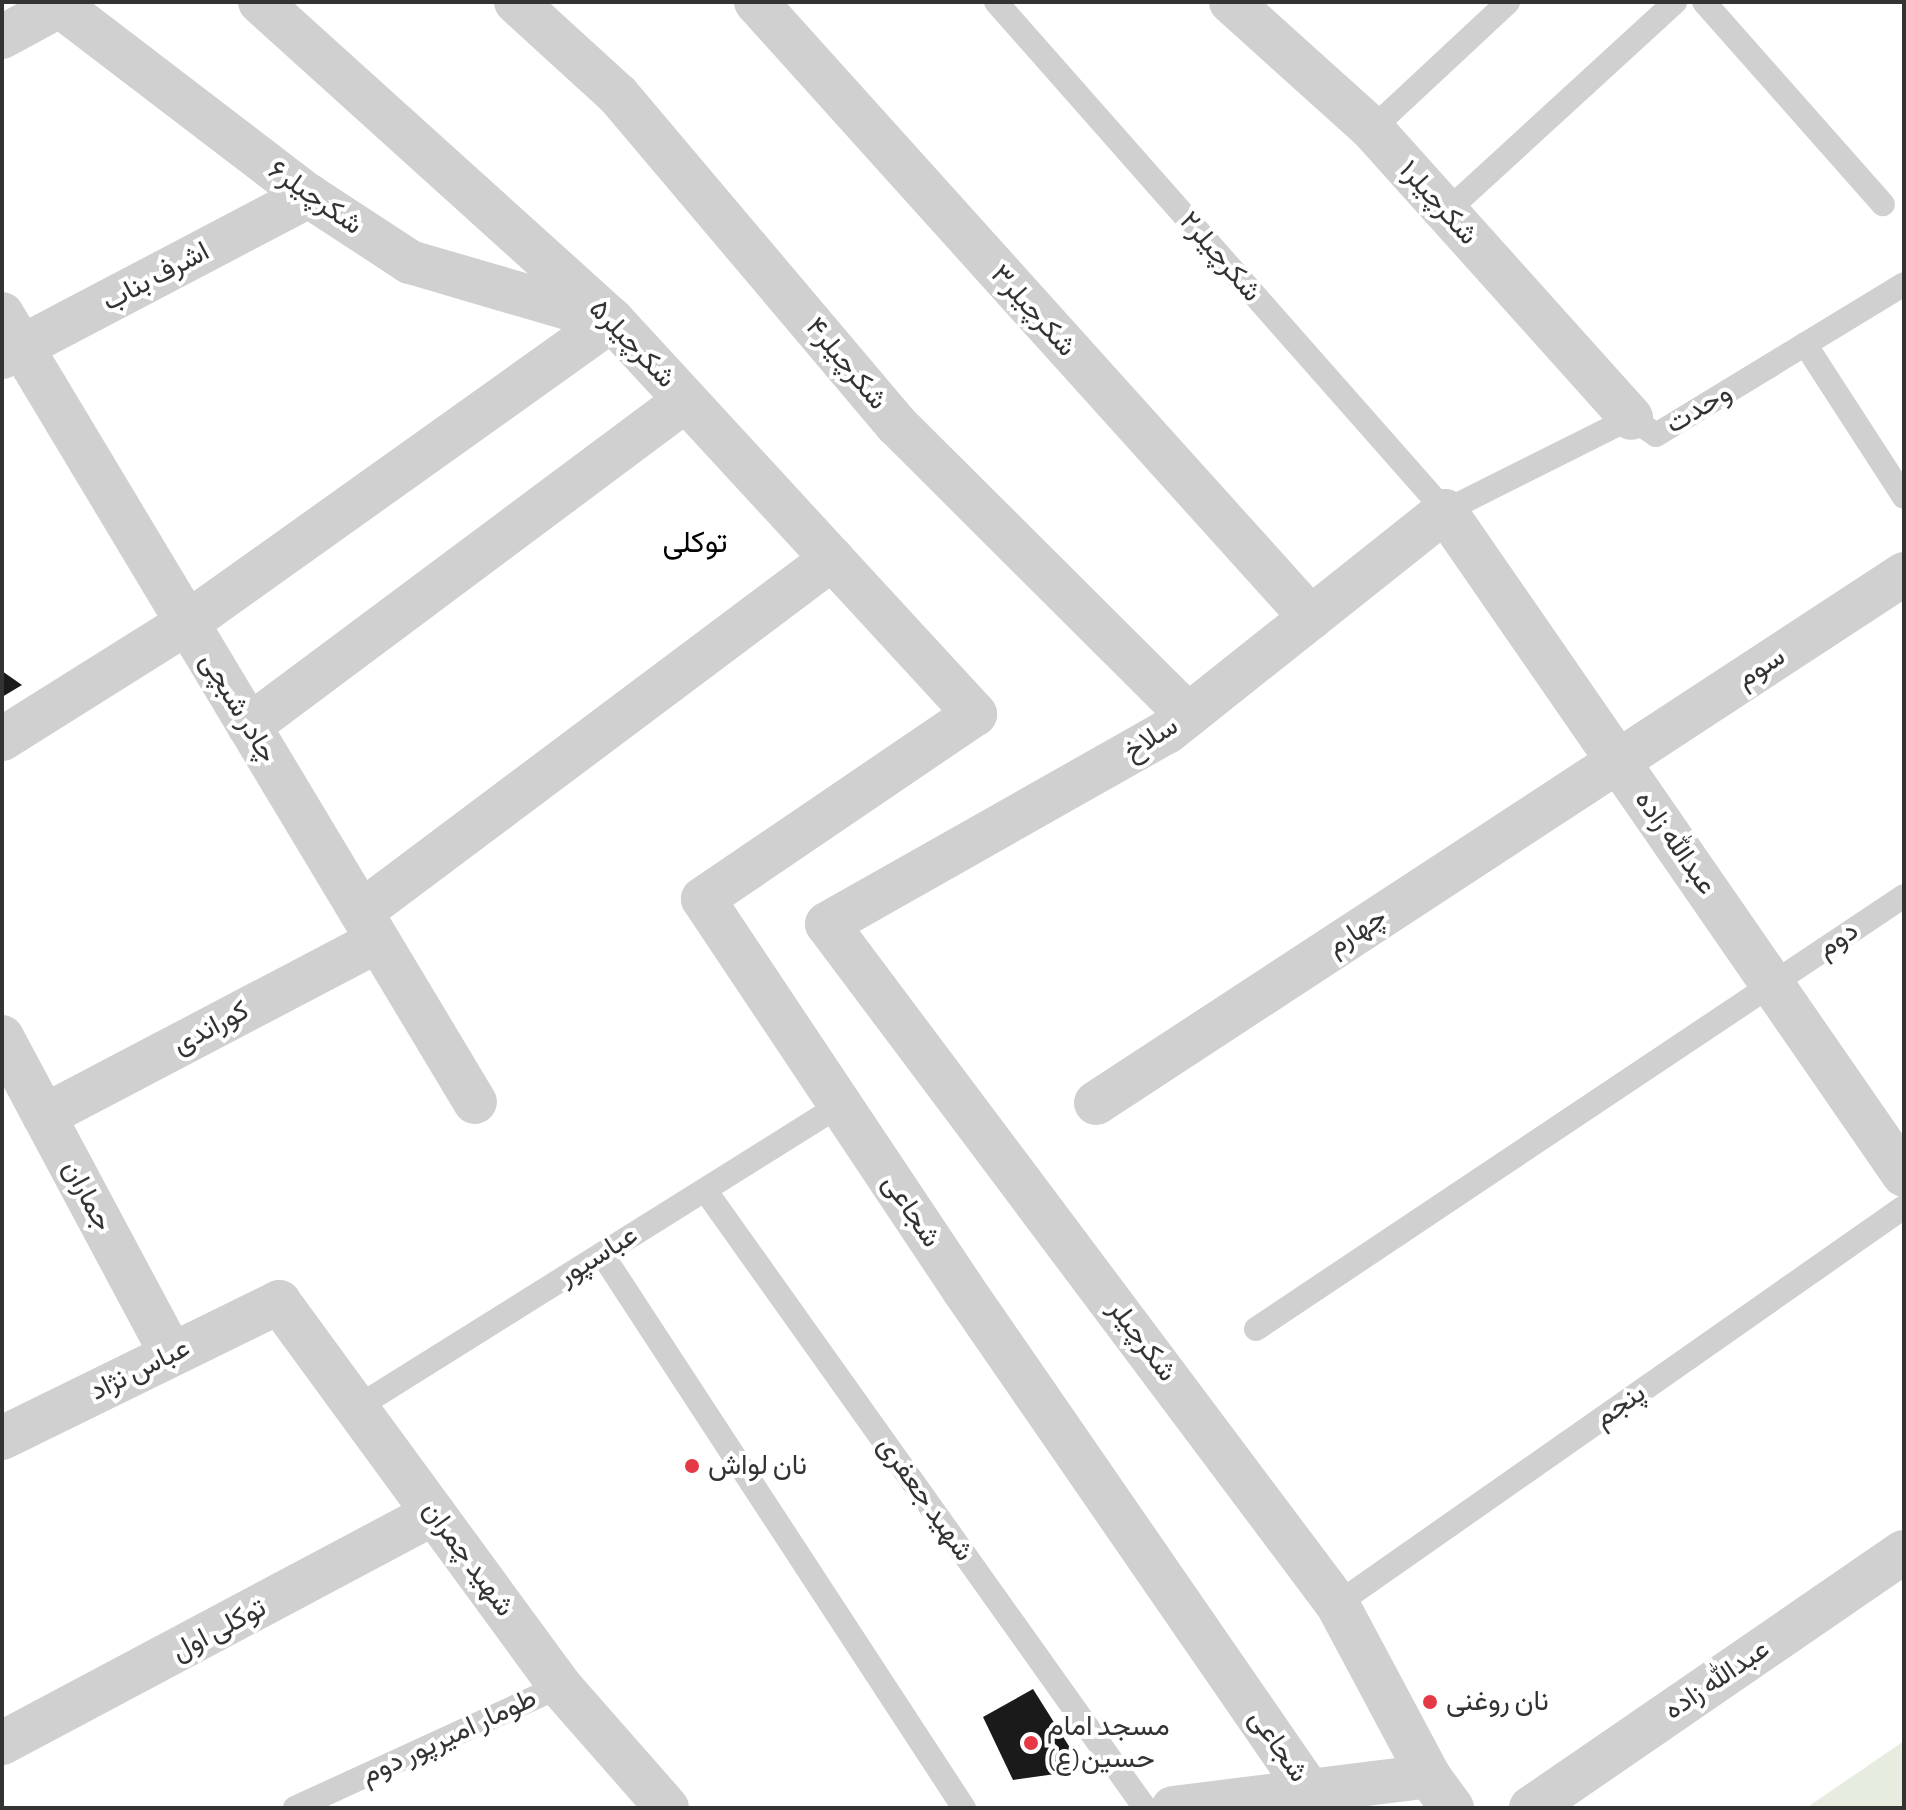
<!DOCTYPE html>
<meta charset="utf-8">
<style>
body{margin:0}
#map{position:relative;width:1906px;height:1810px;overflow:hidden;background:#fff;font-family:"Alegreya Sans",Vazirmatn,sans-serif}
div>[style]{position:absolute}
.green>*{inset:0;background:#e6ecdf}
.building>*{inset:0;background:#1a1a1a}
.service>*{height:24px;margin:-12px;padding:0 12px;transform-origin:12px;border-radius:12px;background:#d0d0d0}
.minor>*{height:44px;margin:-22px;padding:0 22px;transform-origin:22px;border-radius:22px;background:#d0d0d0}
.dots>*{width:22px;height:22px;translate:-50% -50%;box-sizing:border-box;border:4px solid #fff;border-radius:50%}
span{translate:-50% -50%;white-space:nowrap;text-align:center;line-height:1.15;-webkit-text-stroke:8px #fff;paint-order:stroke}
.street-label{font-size:28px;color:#333}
.poi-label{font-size:28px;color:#333}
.left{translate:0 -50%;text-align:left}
.neighbourhood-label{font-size:30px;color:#000}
.frame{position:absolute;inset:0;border:4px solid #333;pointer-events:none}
</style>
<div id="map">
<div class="green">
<div style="clip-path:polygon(1904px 1741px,1904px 1808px,1806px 1808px)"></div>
</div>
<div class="building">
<div style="clip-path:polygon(2px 671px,22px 685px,2px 697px)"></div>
<div style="clip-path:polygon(1033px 1689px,1084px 1770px,1013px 1780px,983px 1717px)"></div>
</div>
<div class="service">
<div style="left:996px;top:2px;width:679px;rotate:48.58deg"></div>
<div style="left:1445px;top:511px;width:208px;rotate:-26.6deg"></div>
<div style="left:1631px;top:418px;width:30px;rotate:34deg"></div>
<div style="left:1656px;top:435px;width:290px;rotate:-31.3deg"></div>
<div style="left:1704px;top:2px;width:270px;rotate:48.5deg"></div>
<div style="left:1372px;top:129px;width:186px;rotate:-43deg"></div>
<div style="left:1446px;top:212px;width:311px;rotate:-42.5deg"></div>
<div style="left:1805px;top:344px;width:182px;rotate:57.1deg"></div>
<div style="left:705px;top:1190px;width:759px;rotate:54.55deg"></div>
<div style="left:602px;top:1254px;width:662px;rotate:56.84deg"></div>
<div style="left:1256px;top:1329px;width:779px;rotate:-33.75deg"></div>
<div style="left:356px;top:1408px;width:571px;rotate:-32.05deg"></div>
<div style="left:1337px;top:1604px;width:692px;rotate:-35deg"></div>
<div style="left:295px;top:1808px;width:292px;rotate:-24.7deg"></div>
</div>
<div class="minor">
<div style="left:55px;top:2px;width:320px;rotate:37.4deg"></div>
<div style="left:309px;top:196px;width:121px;rotate:33.2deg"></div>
<div style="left:410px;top:262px;width:200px;rotate:16.3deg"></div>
<div style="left:260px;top:2px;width:474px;rotate:42.1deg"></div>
<div style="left:612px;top:320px;width:536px;rotate:47.35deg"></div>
<div style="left:975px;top:714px;width:329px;rotate:145.8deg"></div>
<div style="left:703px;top:899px;width:469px;rotate:56.3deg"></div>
<div style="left:963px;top:1289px;width:611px;rotate:55.4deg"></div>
<div style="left:516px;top:2px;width:138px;rotate:42.4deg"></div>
<div style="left:618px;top:95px;width:432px;rotate:49.8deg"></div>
<div style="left:897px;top:425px;width:411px;rotate:44.9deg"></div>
<div style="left:756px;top:2px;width:829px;rotate:47.98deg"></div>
<div style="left:1231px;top:2px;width:190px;rotate:42deg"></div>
<div style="left:1372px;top:129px;width:388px;rotate:48.1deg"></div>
<div style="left:2px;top:37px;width:65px;rotate:-28.5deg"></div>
<div style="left:2px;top:314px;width:919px;rotate:59.03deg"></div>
<div style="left:2px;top:357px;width:347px;rotate:-27.7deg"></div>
<div style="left:249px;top:726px;width:545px;rotate:-36.72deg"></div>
<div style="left:2px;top:739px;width:218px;rotate:-32.1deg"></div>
<div style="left:187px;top:623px;width:522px;rotate:-35.49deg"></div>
<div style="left:361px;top:912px;width:589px;rotate:-36.85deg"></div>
<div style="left:2px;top:1037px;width:359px;rotate:61.9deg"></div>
<div style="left:1096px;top:1103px;width:966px;rotate:-33.21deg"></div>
<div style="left:44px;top:1116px;width:377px;rotate:-27.7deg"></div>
<div style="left:2px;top:1438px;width:309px;rotate:-26.1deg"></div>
<div style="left:279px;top:1302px;width:476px;rotate:53.8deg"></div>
<div style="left:560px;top:1686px;width:162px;rotate:48.7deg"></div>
<div style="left:2px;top:1743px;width:489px;rotate:-28deg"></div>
<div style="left:1173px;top:1808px;width:258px;rotate:-7.1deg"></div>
<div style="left:1452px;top:1808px;width:39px;rotate:-126deg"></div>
<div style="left:1429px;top:1776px;width:195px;rotate:-118.1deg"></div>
<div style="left:1337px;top:1604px;width:850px;rotate:-126.87deg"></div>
<div style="left:827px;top:924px;width:390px;rotate:-29.5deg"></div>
<div style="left:1167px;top:732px;width:355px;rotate:-38.5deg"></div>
<div style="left:1445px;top:511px;width:807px;rotate:55.35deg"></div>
<div style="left:1531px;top:1808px;width:452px;rotate:-34.5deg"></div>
</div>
<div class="dots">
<div style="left:692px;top:1466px;background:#e63946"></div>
<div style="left:1430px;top:1702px;background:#e63946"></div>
<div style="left:1031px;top:1743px;background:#e63946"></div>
</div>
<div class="street-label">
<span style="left:315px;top:198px;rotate:35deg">شکرچیلر۶</span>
<span style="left:1438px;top:203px;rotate:48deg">شکرچیلر۱</span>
<span style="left:1220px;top:257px;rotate:49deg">شکرچیلر۲</span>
<span style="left:156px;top:277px;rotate:-28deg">اشرف بناب</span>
<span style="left:1033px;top:311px;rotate:48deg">شکرچیلر۳</span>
<span style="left:632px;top:344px;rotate:46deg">شکرچیلر۵</span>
<span style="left:846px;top:364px;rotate:50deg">شکرچیلر۴</span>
<span style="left:1699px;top:409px;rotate:-31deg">وحدت</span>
<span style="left:1761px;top:668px;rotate:-33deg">سوم</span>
<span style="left:238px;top:708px;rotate:59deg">چادر شبچی</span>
<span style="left:1151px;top:739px;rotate:-32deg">سلاخ</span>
<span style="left:1675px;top:843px;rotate:55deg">عبدالله زاده</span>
<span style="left:1357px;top:932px;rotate:-33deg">چهارم</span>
<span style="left:1838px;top:940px;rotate:-34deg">دوم</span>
<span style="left:211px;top:1028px;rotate:-28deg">کوراندی</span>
<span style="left:87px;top:1196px;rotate:62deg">جماران</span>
<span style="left:911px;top:1211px;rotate:56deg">شجاعی</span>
<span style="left:598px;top:1256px;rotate:-32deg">عباسپور</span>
<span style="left:1142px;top:1341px;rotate:53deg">شکرچیلر</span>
<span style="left:140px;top:1370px;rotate:-26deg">عباس نژاد</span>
<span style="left:1620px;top:1406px;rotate:-35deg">پنجم</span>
<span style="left:925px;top:1499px;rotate:55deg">شهید جعفری</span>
<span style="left:468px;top:1559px;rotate:54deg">شهید چمران</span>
<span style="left:219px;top:1630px;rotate:-28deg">توکلی اول</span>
<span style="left:1717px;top:1680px;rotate:-34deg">عبدالله زاده</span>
<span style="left:449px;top:1737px;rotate:-25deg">طومار امیرپور دوم</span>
<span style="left:1278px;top:1746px;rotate:55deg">شجاعی</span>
</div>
<div class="poi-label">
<span class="left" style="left:708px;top:1466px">نان لواش</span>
<span class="left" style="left:1446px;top:1702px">نان روغنی</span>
<span class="left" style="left:1047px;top:1743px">مسجد امام<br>حسین(ع)</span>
</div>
<div class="neighbourhood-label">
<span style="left:695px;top:543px">توکلی</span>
</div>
<div class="frame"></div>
</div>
